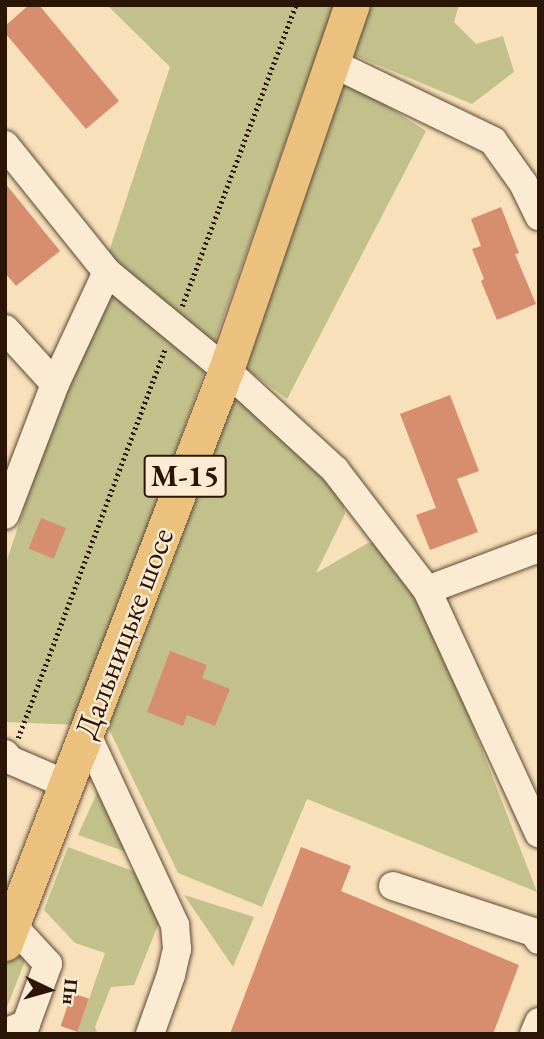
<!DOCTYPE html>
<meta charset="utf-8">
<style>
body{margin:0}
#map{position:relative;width:544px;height:1039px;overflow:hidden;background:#f8e0ba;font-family:"EB Garamond",serif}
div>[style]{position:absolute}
.green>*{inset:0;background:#c2c18c}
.building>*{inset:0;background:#d68e6e;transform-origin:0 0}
.path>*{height:4.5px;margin-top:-2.25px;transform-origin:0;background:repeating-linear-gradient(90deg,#2a1507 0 2px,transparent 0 5.5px)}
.roads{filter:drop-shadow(0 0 2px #5e4834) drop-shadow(0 0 2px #5e4834)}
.minor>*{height:28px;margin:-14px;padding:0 14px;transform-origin:14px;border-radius:14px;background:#faebd2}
.major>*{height:35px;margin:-17.5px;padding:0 17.5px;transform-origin:17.5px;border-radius:17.5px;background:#ecc07d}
span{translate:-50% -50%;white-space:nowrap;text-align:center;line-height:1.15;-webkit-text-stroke:5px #faebd2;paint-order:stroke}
.shield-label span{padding:2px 5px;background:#faebd2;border:2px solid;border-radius:5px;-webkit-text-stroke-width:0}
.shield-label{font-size:30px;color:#2a1507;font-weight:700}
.street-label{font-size:32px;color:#2a1507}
.frame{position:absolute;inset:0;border:7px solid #2a1507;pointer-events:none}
.north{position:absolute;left:14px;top:955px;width:70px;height:70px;-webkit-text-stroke:5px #faebd2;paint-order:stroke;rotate:95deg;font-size:19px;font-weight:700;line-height:28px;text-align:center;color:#2a1507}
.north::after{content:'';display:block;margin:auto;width:24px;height:32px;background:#2a1507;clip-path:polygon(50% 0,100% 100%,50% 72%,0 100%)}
</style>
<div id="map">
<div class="green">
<div style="clip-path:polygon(107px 5px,334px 5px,79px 725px,5px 722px,5px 566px,170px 67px)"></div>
<div style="clip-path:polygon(365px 5px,459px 5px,454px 22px,476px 44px,503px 36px,514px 72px,472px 104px,349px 53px)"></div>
<div style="clip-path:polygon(339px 75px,426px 131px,287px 399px,241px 365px)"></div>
<div style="clip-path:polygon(231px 390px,342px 497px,345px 514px,316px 573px,368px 543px,401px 540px,537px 892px,307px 799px,262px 907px,178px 873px,108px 727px)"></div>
<div style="clip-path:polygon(104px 777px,141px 857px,78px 835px)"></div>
<div style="clip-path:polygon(68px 847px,149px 877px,162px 915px,134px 985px,111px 987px,95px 1027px,98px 1034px,77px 1034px,105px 953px,75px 943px,44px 910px)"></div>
<div style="clip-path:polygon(184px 895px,254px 917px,233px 967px)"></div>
<div style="clip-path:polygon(29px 947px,27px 956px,5px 1012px,5px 965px,11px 952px)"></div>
</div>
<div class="building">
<div style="clip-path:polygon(29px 5px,39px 5px,119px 101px,86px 129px,5px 33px,5px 26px)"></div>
<div style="clip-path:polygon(5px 183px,60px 251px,16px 286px,5px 273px)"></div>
<div style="clip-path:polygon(501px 207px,519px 253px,515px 254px,536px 304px,497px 320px,481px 281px,484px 279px,472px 249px,481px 246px,471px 219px)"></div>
<div style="clip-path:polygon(450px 395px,479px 471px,457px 479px,478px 532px,430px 550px,416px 515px,436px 508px,400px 414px)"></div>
<div style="left:41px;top:518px;width:27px;height:33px;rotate:22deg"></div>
<div style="clip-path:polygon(170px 651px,207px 665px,202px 678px,230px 689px,215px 726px,187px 715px,183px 726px,147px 712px)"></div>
<div style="clip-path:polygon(301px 847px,351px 866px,341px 891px,519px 965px,493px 1034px,230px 1034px)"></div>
<div style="left:72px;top:993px;width:18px;height:35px;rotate:19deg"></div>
</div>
<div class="path">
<div style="left:182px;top:306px;width:322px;rotate:-69.3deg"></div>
<div style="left:18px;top:738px;width:415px;rotate:-69.3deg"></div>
</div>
<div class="roads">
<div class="minor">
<div style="left:332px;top:63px;width:179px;rotate:25.8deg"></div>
<div style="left:493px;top:141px;width:52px;rotate:54.5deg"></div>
<div style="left:523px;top:183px;width:37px;rotate:64deg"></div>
<div style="left:5px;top:145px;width:163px;rotate:51.2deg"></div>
<div style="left:107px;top:272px;width:154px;rotate:39.5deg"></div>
<div style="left:226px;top:370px;width:148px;rotate:42.5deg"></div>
<div style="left:335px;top:470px;width:151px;rotate:52.5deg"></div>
<div style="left:427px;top:590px;width:268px;rotate:65.3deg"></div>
<div style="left:5px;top:329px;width:74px;rotate:47.7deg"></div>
<div style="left:55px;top:384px;width:140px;rotate:110.9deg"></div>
<div style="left:55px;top:384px;width:123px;rotate:-65.1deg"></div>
<div style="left:427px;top:590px;width:120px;rotate:-20.6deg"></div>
<div style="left:86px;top:733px;width:212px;rotate:65.1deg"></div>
<div style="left:175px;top:925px;width:24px;rotate:85deg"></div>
<div style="left:177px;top:949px;width:27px;rotate:103deg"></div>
<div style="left:171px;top:975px;width:63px;rotate:109.6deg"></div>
<div style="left:5px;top:754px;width:8px;rotate:50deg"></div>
<div style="left:10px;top:760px;width:61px;rotate:23.2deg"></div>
<div style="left:393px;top:886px;width:147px;rotate:18.2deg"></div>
<div style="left:533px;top:932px;width:10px;rotate:53deg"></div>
<div style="left:5px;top:1033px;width:23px;rotate:-23deg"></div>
<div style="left:26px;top:1024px;width:64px;rotate:-69.9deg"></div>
<div style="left:48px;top:964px;width:53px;rotate:-132.7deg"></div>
<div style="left:534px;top:1034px;width:13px;rotate:-67deg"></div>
</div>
<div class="major">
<div style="left:5px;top:943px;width:614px;rotate:-68.91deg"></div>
<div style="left:226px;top:370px;width:386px;rotate:-71deg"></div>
</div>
</div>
<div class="shield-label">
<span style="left:185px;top:476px">М-15</span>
</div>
<div class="street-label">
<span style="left:124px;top:633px;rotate:-69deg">Дальницьке шосе</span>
</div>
<div class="frame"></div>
<div class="north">Пн</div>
</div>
